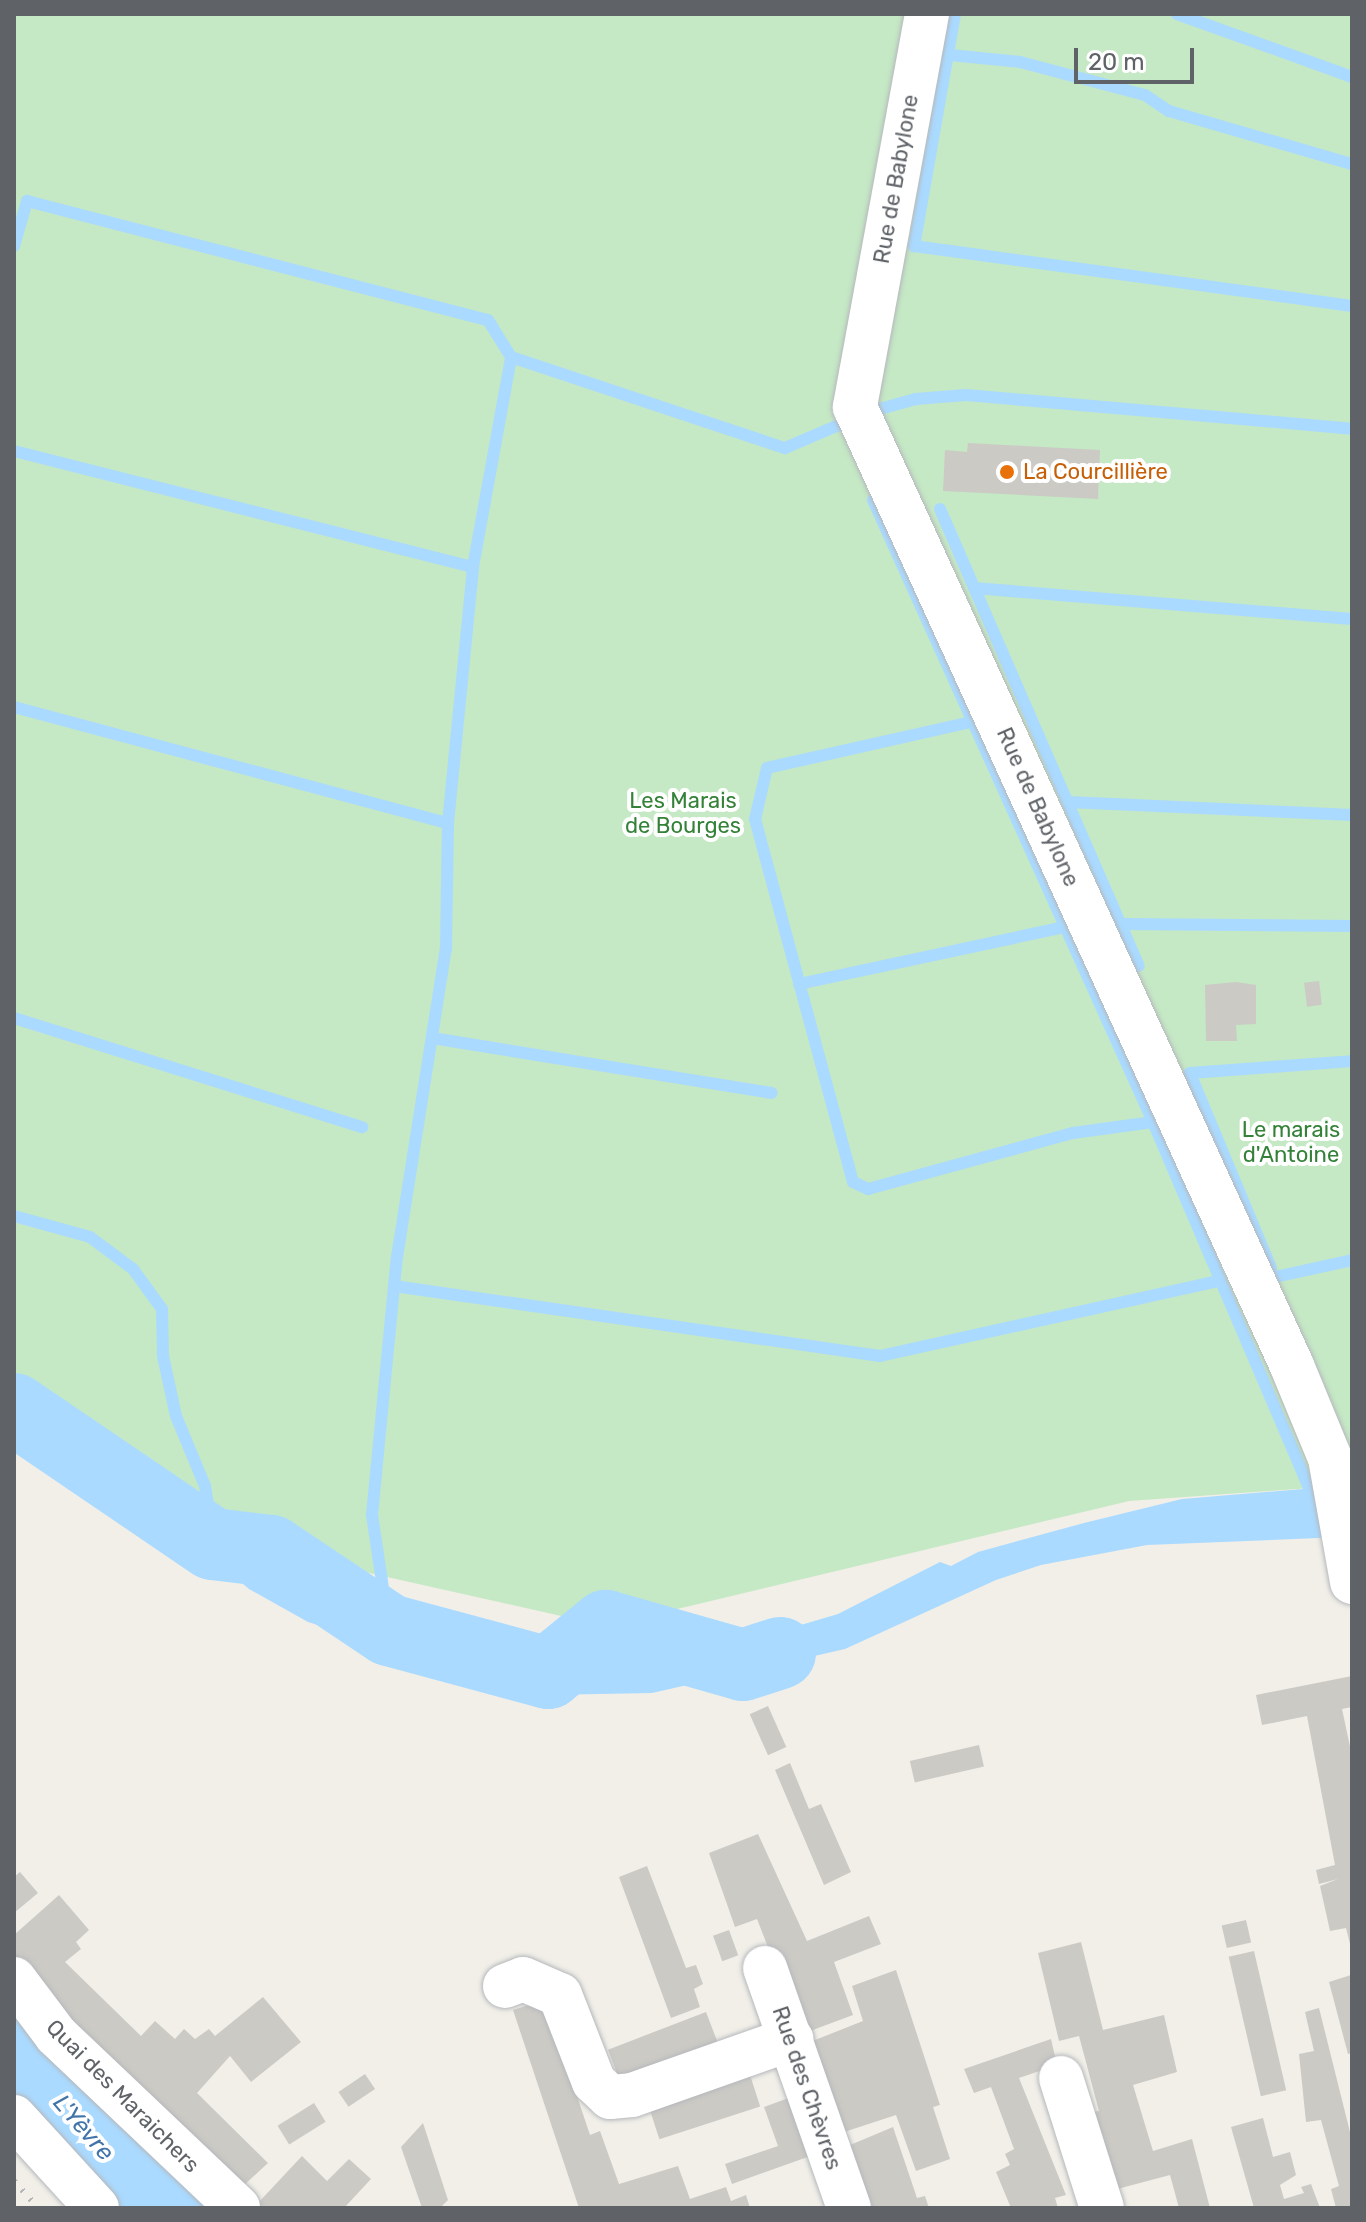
<!DOCTYPE html>
<meta charset="utf-8">
<style>
body{margin:0}
#map{position:relative;width:1366px;height:2222px;overflow:hidden;background:#f1efe8;font-family:Rubik,sans-serif}
div>[style]{position:absolute}
.green>*{inset:0;background:#c5e8c5}
.water>*{inset:0;background:#aadaff}
.stream>*{height:12px;margin:-6px;padding:0 6px;transform-origin:6px;border-radius:6px;background:#aadaff}
.river>*{height:72px;margin:-36px;padding:0 36px;transform-origin:36px;border-radius:36px;background:#aadaff}
.building>*{inset:0;background:#cccac5;transform-origin:0 0}
.roads{filter:drop-shadow(0 0 2px #b5b8bc) drop-shadow(0 0 2px #b5b8bc)}
.minor>*{height:44px;margin:-22px;padding:0 22px;transform-origin:22px;border-radius:22px;background:#fff}
.rail>*{height:6px;margin-top:-3px;transform-origin:0;background:repeating-linear-gradient(90deg,#b6b7b8 0 2px,transparent 0 12px)}
.dots>*{width:22px;height:22px;translate:-50% -50%;box-sizing:border-box;border:4px solid #fff;border-radius:50%}
span{translate:-50% -50%;white-space:nowrap;text-align:center;line-height:1.15;-webkit-text-stroke:8px #fff;paint-order:stroke}
.street-label{font-size:22px;color:#5f6368}
.food-label{font-size:22px;color:#c56008}
.left{translate:0 -50%;text-align:left}
.park-label{font-size:22px;color:#348238}
.water-label{font-size:24px;color:#4174aa;font-style:italic}
.frame{position:absolute;inset:0;border:16px solid #5f6368;pointer-events:none}
.scale{position:absolute;left:1074px;top:48px;width:120px;height:36px;box-sizing:border-box;border:4px solid #5f6368;border-top:0;padding-left:10px;font-size:24px;line-height:28px;white-space:nowrap;color:#5f6368;-webkit-text-stroke:6px #fff;paint-order:stroke}
</style>
<div id="map">
<div class="green">
<div style="clip-path:polygon(14px 14px,1352px 14px,1352px 1485px,1129px 1501px,606px 1626px,271px 1551px,14px 1396px)"></div>
</div>
<div class="water">
<div style="clip-path:polygon(14px 1379px,57px 1412px,94px 1429px,292px 1569px,549px 1656px,652px 1655px,784px 1630px,838px 1614px,940px 1562px,951px 1566px,978px 1552px,1084px 1523px,1182px 1499px,1352px 1485px,1343px 1537px,1147px 1545px,1041px 1565px,996px 1580px,845px 1649px,652px 1693px,546px 1695px,308px 1622px,249px 1589px,201px 1549px,169px 1536px,14px 1428px)"></div>
<div style="clip-path:polygon(14px 2006px,214px 2208px,112px 2208px,14px 2103px)"></div>
</div>
<div class="stream">
<div style="left:955px;top:14px;width:236px;rotate:100deg"></div>
<div style="left:914px;top:246px;width:442px;rotate:7.8deg"></div>
<div style="left:1177px;top:14px;width:186px;rotate:19.8deg"></div>
<div style="left:950px;top:55px;width:70px;rotate:5.7deg"></div>
<div style="left:1020px;top:62px;width:129px;rotate:14.8deg"></div>
<div style="left:1145px;top:95px;width:29px;rotate:34deg"></div>
<div style="left:1169px;top:111px;width:191px;rotate:16.2deg"></div>
<div style="left:14px;top:246px;width:47px;rotate:-73.9deg"></div>
<div style="left:27px;top:201px;width:476px;rotate:14.5deg"></div>
<div style="left:488px;top:320px;width:44px;rotate:58.1deg"></div>
<div style="left:511px;top:357px;width:289px;rotate:18.4deg"></div>
<div style="left:785px;top:448px;width:91px;rotate:-23.2deg"></div>
<div style="left:869px;top:412px;width:49px;rotate:-15.5deg"></div>
<div style="left:916px;top:399px;width:50px;rotate:-4.6deg"></div>
<div style="left:966px;top:395px;width:387px;rotate:5deg"></div>
<div style="left:14px;top:451px;width:473px;rotate:14.2deg"></div>
<div style="left:873px;top:500px;width:682px;rotate:65.76deg"></div>
<div style="left:1153px;top:1122px;width:411px;rotate:66.9deg"></div>
<div style="left:940px;top:509px;width:498px;rotate:66.5deg"></div>
<div style="left:974px;top:588px;width:379px;rotate:4.7deg"></div>
<div style="left:14px;top:707px;width:449px;rotate:15deg"></div>
<div style="left:971px;top:722px;width:209px;rotate:167.3deg"></div>
<div style="left:767px;top:768px;width:52px;rotate:103.2deg"></div>
<div style="left:755px;top:819px;width:376px;rotate:74.9deg"></div>
<div style="left:853px;top:1182px;width:17px;rotate:25deg"></div>
<div style="left:868px;top:1189px;width:213px;rotate:-15.3deg"></div>
<div style="left:1073px;top:1133px;width:81px;rotate:-7.8deg"></div>
<div style="left:1068px;top:802px;width:284px;rotate:2.6deg"></div>
<div style="left:1121px;top:924px;width:231px;rotate:0.5deg"></div>
<div style="left:799px;top:984px;width:271px;rotate:-12.1deg"></div>
<div style="left:14px;top:1018px;width:365px;rotate:17.4deg"></div>
<div style="left:432px;top:1038px;width:344px;rotate:9.2deg"></div>
<div style="left:14px;top:1216px;width:79px;rotate:15.4deg"></div>
<div style="left:90px;top:1237px;width:54px;rotate:36.7deg"></div>
<div style="left:133px;top:1269px;width:49px;rotate:54.1deg"></div>
<div style="left:162px;top:1309px;width:47px;rotate:88.8deg"></div>
<div style="left:163px;top:1356px;width:61px;rotate:77.8deg"></div>
<div style="left:176px;top:1416px;width:76px;rotate:67.5deg"></div>
<div style="left:205px;top:1486px;width:38px;rotate:81deg"></div>
<div style="left:1271px;top:1268px;width:211px;rotate:-112.6deg"></div>
<div style="left:1190px;top:1073px;width:162px;rotate:-4.2deg"></div>
<div style="left:1275px;top:1277px;width:79px;rotate:-12.4deg"></div>
<div style="left:394px;top:1286px;width:491px;rotate:8.2deg"></div>
<div style="left:880px;top:1356px;width:346px;rotate:-12.5deg"></div>
<div style="left:387px;top:1615px;width:101px;rotate:-98.5deg"></div>
<div style="left:372px;top:1515px;width:259px;rotate:-84.5deg"></div>
<div style="left:397px;top:1257px;width:312px;rotate:-81deg"></div>
<div style="left:446px;top:949px;width:126px;rotate:-89.1deg"></div>
<div style="left:448px;top:823px;width:257px;rotate:-84.4deg"></div>
<div style="left:473px;top:567px;width:213px;rotate:-79.7deg"></div>
</div>
<div class="river">
<div style="left:14px;top:1409px;width:240px;rotate:34.2deg"></div>
<div style="left:213px;top:1544px;width:58px;rotate:6.9deg"></div>
<div style="left:271px;top:1551px;width:142px;rotate:33.8deg"></div>
<div style="left:389px;top:1630px;width:165px;rotate:15.1deg"></div>
<div style="left:548px;top:1673px;width:75px;rotate:-39deg"></div>
<div style="left:606px;top:1626px;width:142px;rotate:15.9deg"></div>
<div style="left:743px;top:1665px;width:39px;rotate:-18deg"></div>
</div>
<div class="building">
<div style="clip-path:polygon(968px 443px,1100px 450px,1098px 499px,943px 491px,945px 450px,967px 452px)"></div>
<div style="left:1319px;top:981px;width:24px;height:15px;rotate:83deg"></div>
<div style="clip-path:polygon(1236px 982px,1256px 985px,1256px 1024px,1236px 1025px,1237px 1041px,1206px 1041px,1205px 985px)"></div>
<div style="clip-path:polygon(1352px 1676px,1352px 1707px,1342px 1709px,1352px 1756px,1351px 1948px,1346px 1928px,1330px 1931px,1320px 1886px,1338px 1879px,1319px 1884px,1316px 1870px,1335px 1865px,1307px 1716px,1262px 1725px,1256px 1695px)"></div>
<div style="left:768px;top:1706px;width:45px;height:20px;rotate:66deg"></div>
<div style="left:979px;top:1745px;width:22px;height:71px;rotate:77deg"></div>
<div style="clip-path:polygon(790px 1763px,809px 1809px,821px 1804px,851px 1872px,824px 1885px,775px 1770px)"></div>
<div style="clip-path:polygon(758px 1834px,807px 1941px,869px 1916px,881px 1944px,834px 1962px,853px 2015px,802px 2034px,757px 1919px,735px 1927px,709px 1853px)"></div>
<div style="clip-path:polygon(647px 1866px,686px 1968px,696px 1965px,703px 1984px,694px 1989px,700px 2007px,671px 2018px,619px 1877px)"></div>
<div style="clip-path:polygon(20px 1872px,38px 1893px,14px 1913px,14px 1877px)"></div>
<div style="clip-path:polygon(59px 1895px,89px 1930px,76px 1942px,81px 1949px,65px 1962px,141px 2036px,155px 2021px,175px 2039px,184px 2029px,195px 2039px,209px 2029px,215px 2036px,263px 1997px,301px 2042px,251px 2082px,230px 2056px,197px 2093px,268px 2163px,241px 2188px,63px 2016px,14px 1957px,14px 1935px)"></div>
<div style="left:1246px;top:1920px;width:23px;height:25px;rotate:77deg"></div>
<div style="left:729px;top:1930px;width:27px;height:17px;rotate:70deg"></div>
<div style="clip-path:polygon(1081px 1942px,1103px 2030px,1164px 2015px,1177px 2072px,1133px 2085px,1153px 2151px,1192px 2139px,1210px 2208px,1179px 2208px,1170px 2175px,1106px 2192px,1092px 2112px,1099px 2111px,1079px 2036px,1059px 2041px,1038px 1953px)"></div>
<div style="left:1254px;top:1951px;width:143px;height:26px;rotate:77deg"></div>
<div style="clip-path:polygon(896px 1970px,940px 2105px,933px 2107px,950px 2159px,916px 2171px,896px 2115px,838px 2134px,805px 2044px,863px 2021px,852px 1986px)"></div>
<div style="clip-path:polygon(1351px 1975px,1352px 2053px,1348px 2054px,1329px 1982px)"></div>
<div style="clip-path:polygon(545px 2000px,590px 2135px,600px 2131px,619px 2184px,678px 2166px,690px 2199px,726px 2187px,731px 2201px,746px 2195px,750px 2208px,579px 2208px,513px 2010px)"></div>
<div style="clip-path:polygon(1319px 2008px,1352px 2140px,1352px 2208px,1336px 2208px,1331px 2189px,1339px 2186px,1321px 2120px,1306px 2122px,1299px 2054px,1314px 2051px,1305px 2012px)"></div>
<div style="left:706px;top:2012px;width:33px;height:105px;rotate:69deg"></div>
<div style="clip-path:polygon(1051px 2039px,1057px 2065px,1019px 2078px,1066px 2195px,1055px 2198px,1058px 2208px,1011px 2208px,996px 2172px,1010px 2165px,1005px 2154px,1014px 2149px,991px 2087px,974px 2093px,964px 2069px)"></div>
<div style="left:365px;top:2074px;width:18px;height:32px;rotate:56deg"></div>
<div style="left:750px;top:2075px;width:33px;height:106px;rotate:72deg"></div>
<div style="clip-path:polygon(794px 2096px,816px 2154px,732px 2184px,725px 2164px,778px 2146px,764px 2107px)"></div>
<div style="left:314px;top:2103px;width:22px;height:43px;rotate:58deg"></div>
<div style="clip-path:polygon(1263px 2118px,1273px 2157px,1290px 2152px,1296px 2175px,1280px 2185px,1284px 2199px,1304px 2193px,1301px 2187px,1311px 2184px,1320px 2208px,1254px 2208px,1231px 2127px)"></div>
<div style="clip-path:polygon(423px 2123px,448px 2200px,440px 2208px,422px 2208px,401px 2147px)"></div>
<div style="clip-path:polygon(893px 2127px,917px 2198px,925px 2196px,929px 2208px,864px 2208px,843px 2148px)"></div>
<div style="clip-path:polygon(302px 2156px,327px 2181px,349px 2159px,371px 2179px,344px 2208px,262px 2208px,258px 2203px)"></div>
</div>
<div class="roads">
<div class="minor">
<div style="left:927px;top:14px;width:400px;rotate:100.4deg"></div>
<div style="left:855px;top:407px;width:1054px;rotate:65.5deg"></div>
<div style="left:1292px;top:1366px;width:100px;rotate:67.6deg"></div>
<div style="left:1330px;top:1458px;width:126px;rotate:79.9deg"></div>
<div style="left:765px;top:1968px;width:254px;rotate:70.7deg"></div>
<div style="left:14px;top:1979px;width:70px;rotate:53.1deg"></div>
<div style="left:56px;top:2035px;width:251px;rotate:43.5deg"></div>
<div style="left:505px;top:1986px;width:19px;rotate:-21deg"></div>
<div style="left:523px;top:1979px;width:40px;rotate:23.4deg"></div>
<div style="left:560px;top:1995px;width:93px;rotate:68.7deg"></div>
<div style="left:594px;top:2082px;width:22px;rotate:43deg"></div>
<div style="left:610px;top:2097px;width:22px;rotate:-5deg"></div>
<div style="left:632px;top:2095px;width:169px;rotate:-19.4deg"></div>
<div style="left:1061px;top:2078px;width:136px;rotate:72.5deg"></div>
<div style="left:14px;top:2117px;width:123px;rotate:47.6deg"></div>
</div>
</div>
<div class="rail">
<div style="left:14px;top:2181px;width:36px;rotate:48deg"></div>
</div>
<div class="dots">
<div style="left:1007px;top:472px;background:#e8710a"></div>
</div>
<div class="street-label">
<span style="left:896px;top:179px;rotate:-80deg">Rue de Babylone</span>
<span style="left:1038px;top:807px;rotate:66deg">Rue de Babylone</span>
<span style="left:807px;top:2088px;rotate:71deg">Rue des Chèvres</span>
<span style="left:123px;top:2096px;rotate:45deg">Quai des Maraichers</span>
</div>
<div class="food-label">
<span class="left" style="left:1023px;top:472px">La Courcillière</span>
</div>
<div class="park-label">
<span style="left:683px;top:813px">Les Marais<br>de Bourges</span>
<span style="left:1291px;top:1142px">Le marais<br>d'Antoine</span>
</div>
<div class="water-label">
<span style="left:83px;top:2128px;rotate:49deg">L'Yèvre</span>
</div>
<div class="frame"></div>
<div class="scale">20 m</div>
</div>
